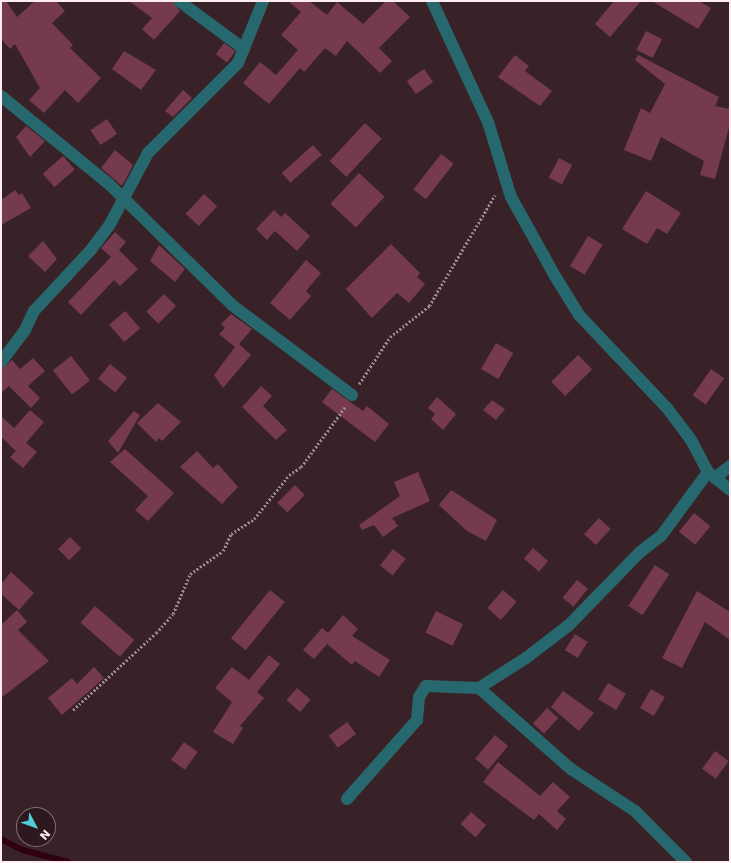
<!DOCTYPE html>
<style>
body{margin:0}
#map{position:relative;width:731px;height:863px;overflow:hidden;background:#382228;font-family:"DejaVu Sans",sans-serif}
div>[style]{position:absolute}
.stream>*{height:5.5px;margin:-2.75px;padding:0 2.75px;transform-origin:2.75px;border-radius:2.75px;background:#2e0011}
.building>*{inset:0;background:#753a4d;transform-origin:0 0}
.path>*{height:2.5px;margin-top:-1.25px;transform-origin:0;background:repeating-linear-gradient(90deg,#9c898e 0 2px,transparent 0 4px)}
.minor>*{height:12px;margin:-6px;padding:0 6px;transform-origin:6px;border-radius:6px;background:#26686d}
span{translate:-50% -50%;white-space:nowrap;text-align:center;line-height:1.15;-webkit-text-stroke:4px #2d181e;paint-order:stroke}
.frame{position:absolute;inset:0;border:2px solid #fdedf1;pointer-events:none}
.north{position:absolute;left:16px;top:807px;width:40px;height:40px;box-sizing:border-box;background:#2d181e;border:1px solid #806d72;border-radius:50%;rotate:131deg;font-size:11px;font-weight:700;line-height:16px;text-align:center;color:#fdedf1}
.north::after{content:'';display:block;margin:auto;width:14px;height:18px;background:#52ccd5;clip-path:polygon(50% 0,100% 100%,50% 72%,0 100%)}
</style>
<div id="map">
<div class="stream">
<div style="left:1px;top:839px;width:25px;rotate:27deg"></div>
<div style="left:23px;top:850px;width:47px;rotate:14.9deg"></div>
</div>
<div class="building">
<div style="clip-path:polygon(1px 1px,6px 1px,17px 17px,35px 1px,56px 1px,65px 11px,52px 23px,73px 45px,70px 48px,101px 78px,78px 103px,65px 90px,44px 113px,29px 100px,40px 88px,15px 44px,10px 49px,1px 39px)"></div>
<div style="clip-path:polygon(129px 1px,172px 1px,180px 11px,154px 40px,142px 29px,152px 18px)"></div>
<div style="clip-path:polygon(288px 1px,309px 1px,327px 15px,337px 2px,363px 24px,386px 1px,393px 1px,410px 17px,379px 48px,392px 61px,380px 73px,347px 41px,336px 56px,325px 48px,304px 72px,300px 68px,269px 104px,243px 83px,260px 62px,276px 75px,298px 50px,281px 35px,301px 12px)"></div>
<div style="clip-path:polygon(614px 1px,641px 1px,610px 37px,595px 24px)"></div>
<div style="clip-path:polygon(652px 1px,699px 1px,711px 8px,698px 29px)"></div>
<div style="left:646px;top:31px;width:18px;height:21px;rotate:27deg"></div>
<div style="left:224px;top:43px;width:14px;height:14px;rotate:36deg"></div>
<div style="clip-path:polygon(124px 51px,156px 70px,141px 90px,112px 69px)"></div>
<div style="clip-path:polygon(515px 55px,529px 66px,525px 71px,552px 91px,540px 106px,498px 77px)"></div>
<div style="clip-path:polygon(638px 55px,719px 97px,715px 106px,730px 109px,730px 124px,715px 179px,700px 175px,704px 161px,661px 137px,651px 161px,624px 150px,641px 108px,650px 113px,665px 84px,635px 60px)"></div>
<div style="left:424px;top:69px;width:16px;height:21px;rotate:55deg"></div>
<div style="clip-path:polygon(183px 90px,192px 98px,173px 117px,165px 111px)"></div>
<div style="left:107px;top:119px;width:18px;height:20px;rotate:56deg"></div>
<div style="left:365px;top:123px;width:23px;height:52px;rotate:43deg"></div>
<div style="clip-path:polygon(26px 126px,45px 141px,30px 157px,16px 137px)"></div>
<div style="left:313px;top:145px;width:13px;height:42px;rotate:48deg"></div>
<div style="clip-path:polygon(115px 150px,133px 165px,122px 186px,101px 168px)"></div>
<div style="left:441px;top:154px;width:16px;height:45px;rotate:38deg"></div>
<div style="left:63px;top:156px;width:18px;height:27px;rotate:49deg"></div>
<div style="left:559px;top:158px;width:15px;height:22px;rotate:28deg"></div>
<div style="left:359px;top:173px;width:35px;height:42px;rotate:43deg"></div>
<div style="clip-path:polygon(15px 190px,19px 195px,22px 193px,31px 208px,1px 225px,1px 200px)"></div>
<div style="clip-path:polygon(646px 191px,681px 213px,667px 234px,657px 228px,647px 244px,622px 229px)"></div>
<div style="left:204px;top:194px;width:18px;height:27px;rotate:43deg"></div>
<div style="clip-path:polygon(274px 210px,281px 217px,285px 213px,310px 236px,297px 251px,275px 231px,267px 240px,256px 229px)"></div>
<div style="clip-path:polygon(115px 232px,126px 242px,119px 250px,138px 269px,120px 286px,114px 280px,81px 315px,68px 302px,111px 257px,101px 248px)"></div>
<div style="left:588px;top:236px;width:17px;height:35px;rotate:31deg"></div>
<div style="clip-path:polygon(43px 241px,57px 259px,45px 272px,28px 256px)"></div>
<div style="clip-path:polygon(391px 244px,420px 273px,417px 277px,425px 284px,409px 303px,397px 293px,372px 318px,346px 289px)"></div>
<div style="clip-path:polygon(159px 245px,185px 269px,175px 282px,150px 261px)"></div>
<div style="clip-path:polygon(306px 260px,321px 273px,306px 291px,311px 296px,290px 320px,270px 303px)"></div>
<div style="left:164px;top:294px;width:17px;height:25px;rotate:45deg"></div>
<div style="left:125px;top:311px;width:23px;height:21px;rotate:49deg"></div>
<div style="clip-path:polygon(231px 314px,252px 329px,239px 344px,251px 355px,223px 388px,214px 375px,235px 347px,219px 334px,225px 328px,221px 324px)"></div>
<div style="left:496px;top:343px;width:20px;height:30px;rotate:30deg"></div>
<div style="left:578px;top:355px;width:20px;height:38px;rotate:45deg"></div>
<div style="left:71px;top:356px;width:31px;height:23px;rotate:52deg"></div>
<div style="clip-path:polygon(33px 358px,45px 371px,28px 386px,40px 398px,31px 408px,9px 386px,1px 393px,1px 369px,12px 360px,20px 369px)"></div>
<div style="left:110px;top:364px;width:22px;height:19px;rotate:39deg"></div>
<div style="left:711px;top:369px;width:16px;height:32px;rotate:35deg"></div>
<div style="clip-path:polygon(261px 386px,272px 396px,263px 406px,287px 430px,276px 440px,242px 407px)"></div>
<div style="clip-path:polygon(332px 389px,363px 411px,367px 406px,389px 424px,375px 442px,322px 402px)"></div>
<div style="clip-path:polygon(437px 397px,456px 414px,443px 430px,431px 419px,435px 414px,428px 408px)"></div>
<div style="clip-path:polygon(492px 400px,505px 409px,496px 420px,483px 410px)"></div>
<div style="clip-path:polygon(158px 403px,181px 422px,162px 441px,159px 438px,156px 442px,137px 423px)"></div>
<div style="clip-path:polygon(30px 410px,44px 422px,26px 443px,37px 452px,23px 468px,10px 457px,16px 451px,1px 437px,1px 416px,14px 428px)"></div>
<div style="clip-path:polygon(134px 411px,140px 415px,118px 453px,108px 441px)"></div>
<div style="clip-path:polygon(125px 449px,174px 493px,148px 521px,135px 510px,148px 496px,110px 462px)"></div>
<div style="clip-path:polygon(197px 451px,213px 468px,218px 464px,238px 487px,222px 504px,180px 467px)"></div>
<div style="clip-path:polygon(418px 472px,430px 501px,392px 518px,398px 526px,383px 537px,374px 525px,362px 530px,359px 525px,400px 496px,394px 482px)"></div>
<div style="left:295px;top:485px;width:14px;height:25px;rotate:45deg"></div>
<div style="clip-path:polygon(451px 490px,497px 520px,486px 541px,467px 531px,439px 505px)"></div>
<div style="left:694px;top:513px;width:21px;height:24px;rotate:39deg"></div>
<div style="left:599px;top:518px;width:16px;height:22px;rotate:43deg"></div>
<div style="left:70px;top:537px;width:16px;height:17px;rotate:45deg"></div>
<div style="left:533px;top:548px;width:20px;height:14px;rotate:41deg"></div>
<div style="left:393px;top:549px;width:16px;height:21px;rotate:38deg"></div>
<div style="left:655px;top:565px;width:17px;height:49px;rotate:33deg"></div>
<div style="clip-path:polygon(11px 572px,34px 593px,19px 610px,1px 594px,1px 584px)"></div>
<div style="left:577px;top:580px;width:14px;height:23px;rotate:39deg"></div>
<div style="left:270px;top:590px;width:19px;height:62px;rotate:39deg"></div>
<div style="left:503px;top:590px;width:18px;height:24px;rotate:41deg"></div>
<div style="clip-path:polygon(697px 591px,730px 612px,730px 640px,705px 622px,682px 668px,662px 658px)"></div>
<div style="left:95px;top:606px;width:52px;height:22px;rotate:41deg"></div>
<div style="clip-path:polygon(17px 610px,27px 622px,18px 630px,49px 661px,1px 698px,1px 625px)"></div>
<div style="left:436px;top:611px;width:30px;height:24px;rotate:26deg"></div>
<div style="clip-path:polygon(343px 615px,358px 629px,352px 636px,390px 660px,379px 677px,355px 661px,352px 665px,327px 644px,314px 659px,303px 650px,322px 628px,328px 633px)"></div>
<div style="left:575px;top:634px;width:15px;height:19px;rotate:32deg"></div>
<div style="clip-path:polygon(269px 655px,280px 664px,257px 692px,264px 698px,240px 726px,243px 728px,233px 744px,213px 732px,232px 702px,215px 688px,232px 667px,249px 680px)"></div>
<div style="clip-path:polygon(94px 667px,104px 678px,62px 715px,48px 698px,72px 678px,77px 684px)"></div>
<div style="left:608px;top:683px;width:21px;height:19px;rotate:31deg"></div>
<div style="left:297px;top:688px;width:18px;height:16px;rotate:41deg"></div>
<div style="left:651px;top:689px;width:16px;height:22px;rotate:30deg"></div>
<div style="clip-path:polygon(563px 691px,594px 713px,579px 731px,551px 707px)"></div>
<div style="left:547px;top:708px;width:15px;height:21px;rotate:42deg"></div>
<div style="left:347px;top:722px;width:15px;height:23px;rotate:53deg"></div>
<div style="left:495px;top:735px;width:17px;height:31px;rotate:40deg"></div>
<div style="left:184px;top:742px;width:17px;height:22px;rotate:36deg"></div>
<div style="left:715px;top:751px;width:17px;height:22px;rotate:36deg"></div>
<div style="clip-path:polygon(498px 762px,540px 796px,553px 782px,570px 797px,557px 811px,566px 819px,557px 830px,539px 814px,534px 820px,483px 782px)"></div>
<div style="left:471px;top:812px;width:20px;height:16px;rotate:41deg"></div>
</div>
<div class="path">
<div style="left:359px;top:384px;width:56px;rotate:-56.6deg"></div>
<div style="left:390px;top:337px;width:50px;rotate:-38.5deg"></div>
<div style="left:429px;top:306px;width:129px;rotate:-59.3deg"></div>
<div style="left:73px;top:710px;width:113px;rotate:-42.9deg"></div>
<div style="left:156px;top:633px;width:25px;rotate:-48deg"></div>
<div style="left:173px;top:614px;width:43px;rotate:-67deg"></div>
<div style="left:190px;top:574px;width:40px;rotate:-34.9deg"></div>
<div style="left:223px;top:551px;width:19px;rotate:-65deg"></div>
<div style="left:231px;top:534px;width:27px;rotate:-33deg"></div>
<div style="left:254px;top:519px;width:56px;rotate:-51.5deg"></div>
<div style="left:289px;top:475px;width:14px;rotate:-34deg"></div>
<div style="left:301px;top:467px;width:74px;rotate:-53.7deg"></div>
</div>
<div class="minor">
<div style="left:179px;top:1px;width:81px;rotate:36.4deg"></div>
<div style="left:432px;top:1px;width:133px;rotate:65.2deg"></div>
<div style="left:488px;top:122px;width:78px;rotate:73deg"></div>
<div style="left:511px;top:197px;width:90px;rotate:60.9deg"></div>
<div style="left:555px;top:276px;width:46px;rotate:58.4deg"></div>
<div style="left:579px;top:315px;width:128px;rotate:46.6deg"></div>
<div style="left:667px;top:408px;width:40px;rotate:53deg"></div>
<div style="left:691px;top:440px;width:36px;rotate:62deg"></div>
<div style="left:708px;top:472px;width:28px;rotate:39deg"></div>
<div style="left:1px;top:96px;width:139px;rotate:39.2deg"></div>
<div style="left:109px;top:184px;width:173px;rotate:44.5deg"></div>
<div style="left:232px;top:305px;width:150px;rotate:36.9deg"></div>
<div style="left:1px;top:362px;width:40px;rotate:-53deg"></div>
<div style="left:25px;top:330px;width:21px;rotate:-65deg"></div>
<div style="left:34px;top:311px;width:82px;rotate:-47deg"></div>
<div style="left:90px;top:251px;width:31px;rotate:-53deg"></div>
<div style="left:109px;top:226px;width:83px;rotate:-61.9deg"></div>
<div style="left:148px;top:153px;width:127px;rotate:-45deg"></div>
<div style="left:238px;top:63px;width:67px;rotate:-68deg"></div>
<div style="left:715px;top:478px;width:19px;rotate:-39deg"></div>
<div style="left:479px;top:688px;width:123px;rotate:41.4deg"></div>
<div style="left:571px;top:769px;width:77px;rotate:33.3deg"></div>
<div style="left:635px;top:811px;width:72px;rotate:45deg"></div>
<div style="left:347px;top:799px;width:106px;rotate:-48.5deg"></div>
<div style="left:417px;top:720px;width:23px;rotate:-85deg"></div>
<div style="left:419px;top:697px;width:13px;rotate:-58deg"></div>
<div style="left:426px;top:686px;width:53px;rotate:2.2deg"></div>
<div style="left:479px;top:688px;width:56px;rotate:-32.6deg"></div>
<div style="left:526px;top:658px;width:54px;rotate:-37.5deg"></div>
<div style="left:569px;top:625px;width:100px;rotate:-45.8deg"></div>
<div style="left:639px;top:553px;width:28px;rotate:-38deg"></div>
<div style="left:661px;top:536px;width:79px;rotate:-53.7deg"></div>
</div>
<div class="frame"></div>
<div class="north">N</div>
</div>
